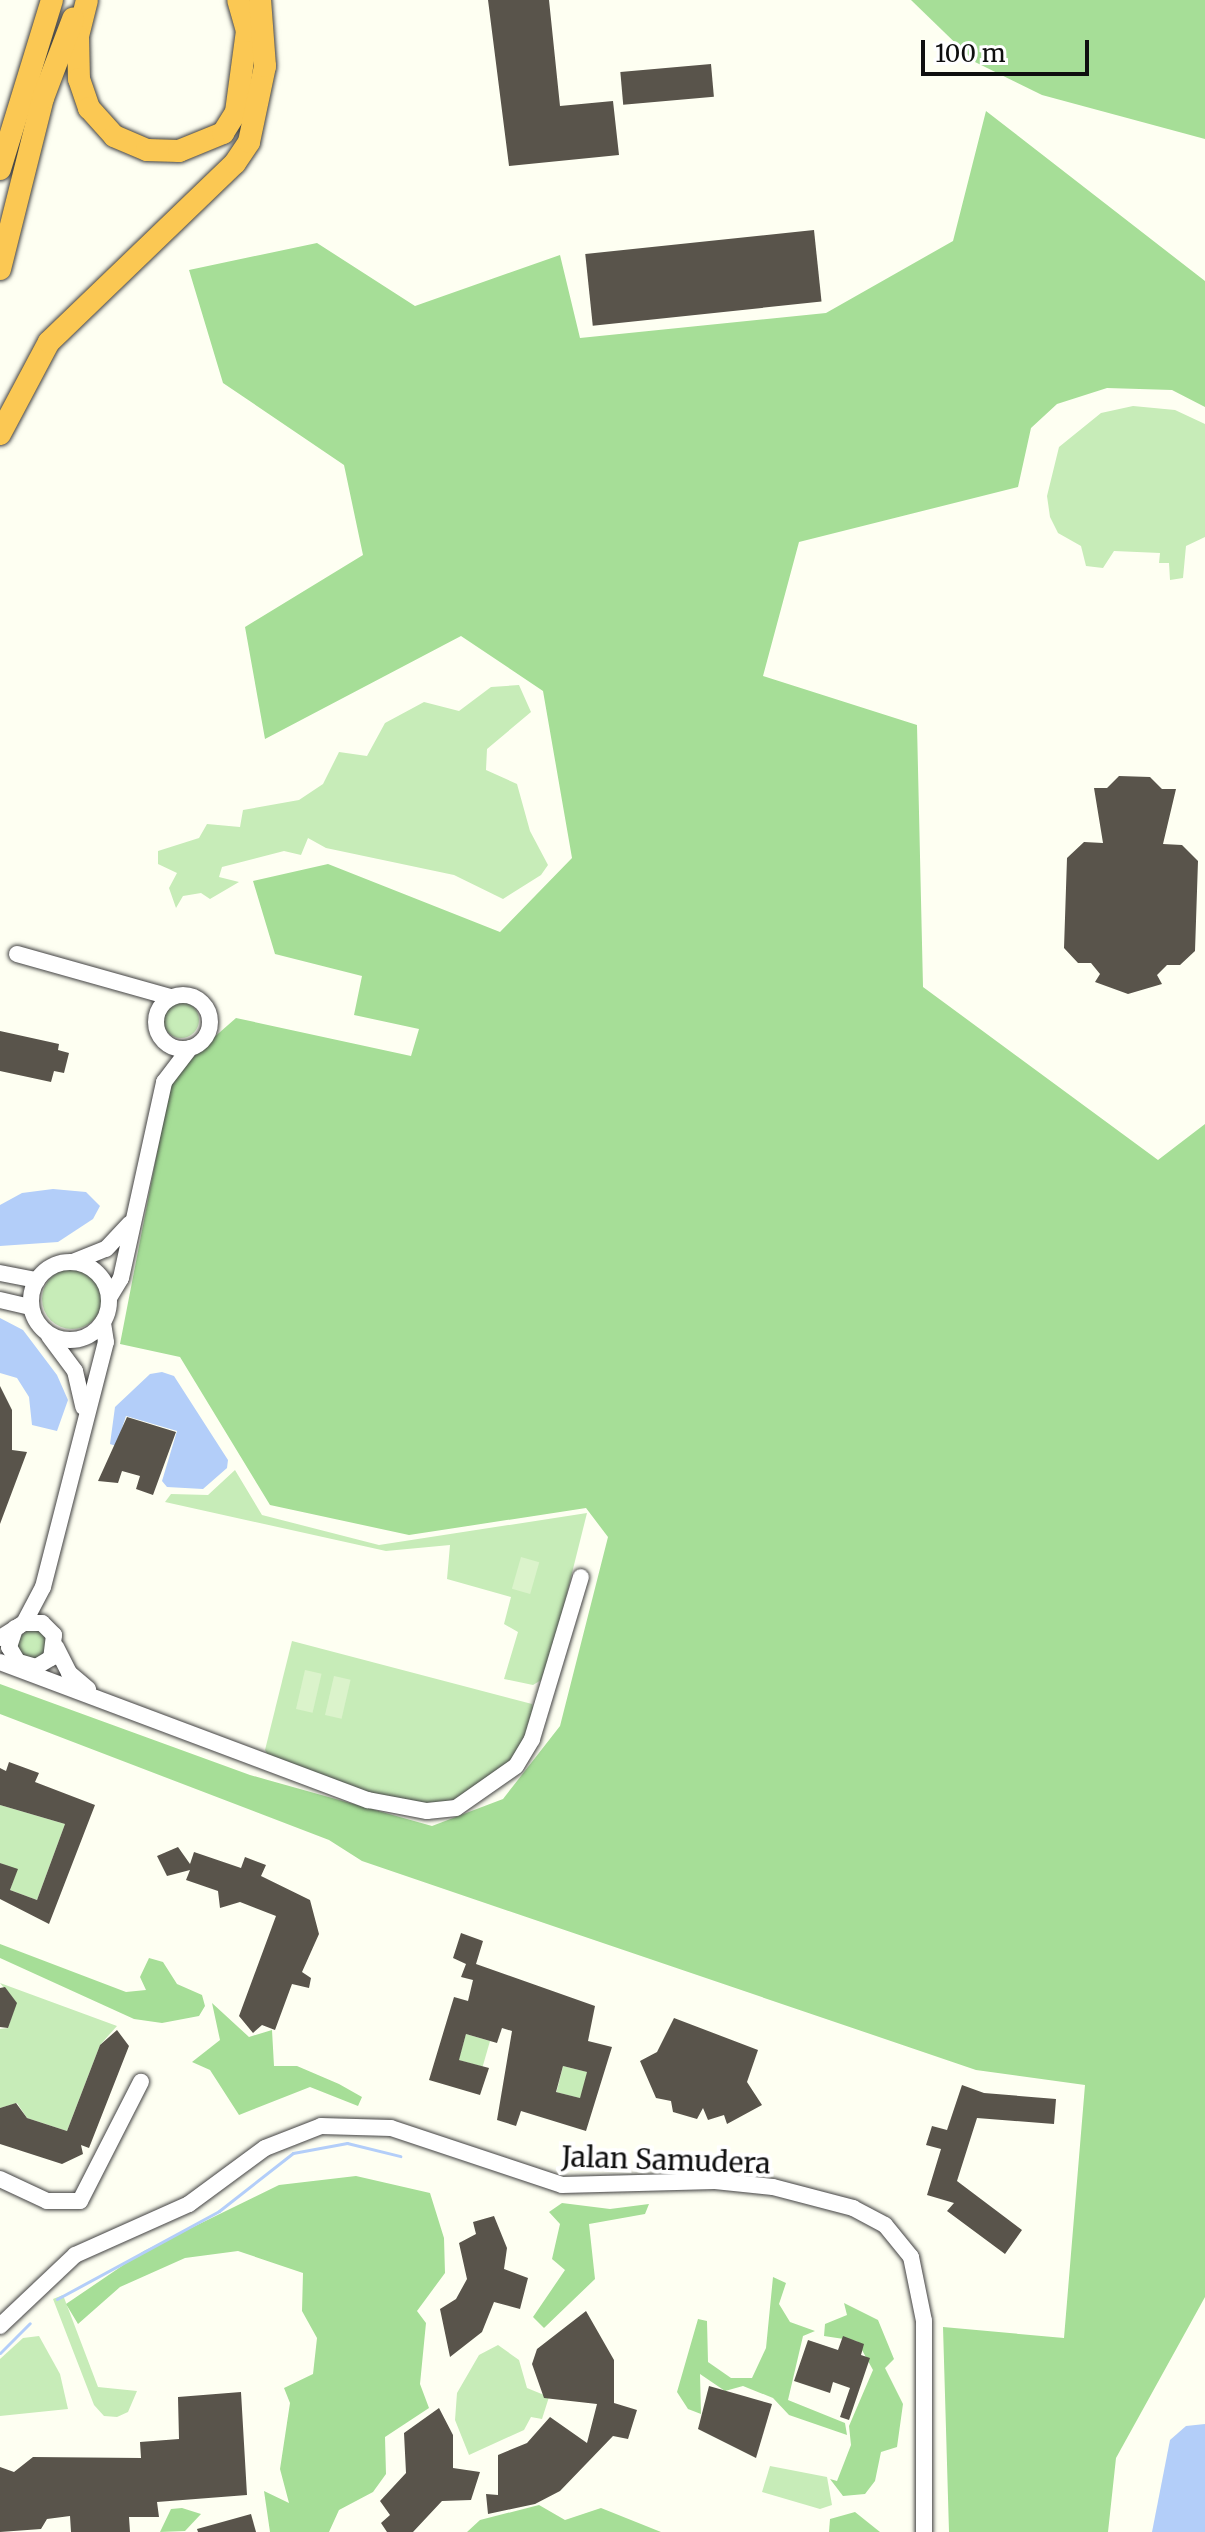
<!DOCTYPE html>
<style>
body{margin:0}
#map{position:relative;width:1205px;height:2532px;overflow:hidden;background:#fefff2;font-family:Merriweather,serif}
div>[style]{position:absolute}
.green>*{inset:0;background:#c7ecb8;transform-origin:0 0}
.round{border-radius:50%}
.forest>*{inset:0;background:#a6de97}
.pitch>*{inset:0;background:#dbf3cb;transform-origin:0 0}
.water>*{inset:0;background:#b3cef9}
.stream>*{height:3px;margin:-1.5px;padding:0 1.5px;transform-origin:1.5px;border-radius:1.5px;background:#b3cef9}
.building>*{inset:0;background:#59544b;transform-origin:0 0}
.roads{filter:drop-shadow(0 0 2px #424242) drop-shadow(0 0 2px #424242)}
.minor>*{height:16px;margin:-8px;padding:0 8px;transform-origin:8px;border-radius:8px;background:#fff}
.minor>.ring{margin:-8px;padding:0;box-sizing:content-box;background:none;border:16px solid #fff;border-radius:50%}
.highway>*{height:22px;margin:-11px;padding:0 11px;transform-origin:11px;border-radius:11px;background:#fbc853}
span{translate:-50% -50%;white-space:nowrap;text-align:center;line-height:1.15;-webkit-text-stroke:8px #fff;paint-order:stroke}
.street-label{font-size:28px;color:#0f0f0f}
.scale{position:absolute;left:921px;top:40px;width:168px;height:36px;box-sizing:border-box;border:4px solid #0f0f0f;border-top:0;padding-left:10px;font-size:24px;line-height:28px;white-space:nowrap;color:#0f0f0f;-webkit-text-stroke:6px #fff;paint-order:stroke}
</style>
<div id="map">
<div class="green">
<div style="clip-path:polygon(1133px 406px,1175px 410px,1205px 424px,1205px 537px,1186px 546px,1183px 578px,1170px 580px,1169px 563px,1159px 563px,1160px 553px,1114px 551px,1103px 568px,1086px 566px,1081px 546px,1058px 533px,1050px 517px,1047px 496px,1059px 447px,1101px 413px)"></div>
<div style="clip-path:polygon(519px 685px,531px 712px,487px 749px,486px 770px,517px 784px,530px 831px,548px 865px,541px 875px,503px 899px,454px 875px,326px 848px,308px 838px,301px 855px,284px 851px,222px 867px,219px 877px,239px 882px,210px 899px,201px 893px,183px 896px,176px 908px,169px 888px,177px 873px,158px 864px,158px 851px,199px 838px,207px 824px,240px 827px,243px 810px,299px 800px,323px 784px,339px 752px,367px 756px,385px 723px,424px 702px,459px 711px,491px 687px)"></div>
<div class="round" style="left:163px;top:1002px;width:36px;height:36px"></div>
<div class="round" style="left:42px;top:1269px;width:60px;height:60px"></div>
<div style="clip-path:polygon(235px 1470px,262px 1515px,379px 1545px,587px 1513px,546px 1677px,533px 1685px,504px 1679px,518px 1632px,504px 1624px,511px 1597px,447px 1579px,450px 1545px,386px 1551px,165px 1502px,171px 1494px,208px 1495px)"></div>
<div class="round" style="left:18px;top:1630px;width:30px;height:30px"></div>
<div style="clip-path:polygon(292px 1641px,532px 1704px,536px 1717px,509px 1763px,467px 1795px,431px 1807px,394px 1804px,270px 1759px,265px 1750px)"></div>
<div style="clip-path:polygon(0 1805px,65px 1824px,37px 1900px,10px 1890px,17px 1870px,0 1863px)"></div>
<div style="clip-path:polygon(0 1983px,117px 2026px,100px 2045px,67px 2131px,27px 2118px,17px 2103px,0 2108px,0 2029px,8px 2028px,16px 2003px)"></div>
<div style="left:466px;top:2034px;width:25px;height:27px;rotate:16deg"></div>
<div style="left:563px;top:2066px;width:25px;height:27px;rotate:14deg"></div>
<div style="clip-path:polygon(63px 2295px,98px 2387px,137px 2391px,128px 2412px,117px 2417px,104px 2416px,94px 2405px,53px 2299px)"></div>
<div style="clip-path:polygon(39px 2336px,60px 2374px,68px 2409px,0 2416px,0 2359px,23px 2338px)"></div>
<div style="clip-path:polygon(498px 2345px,519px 2360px,527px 2388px,549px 2397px,542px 2419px,531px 2417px,524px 2430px,469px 2455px,455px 2420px,457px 2393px,479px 2355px)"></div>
<div style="clip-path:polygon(770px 2466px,827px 2477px,832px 2505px,820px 2509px,762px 2492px)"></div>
</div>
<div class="forest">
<div style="clip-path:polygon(911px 0,1205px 0,1205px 139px,1042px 95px,975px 62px)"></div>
<div style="clip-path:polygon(986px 111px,1205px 281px,1205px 407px,1172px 390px,1107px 388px,1057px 404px,1031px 428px,1018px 487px,799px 542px,763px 676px,917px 725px,923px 987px,1158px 1160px,1205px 1124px,1205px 2297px,1116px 2458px,1108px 2532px,949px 2532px,943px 2327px,1064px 2338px,1085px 2085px,976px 2070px,362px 1861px,329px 1840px,0 1714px,0 1684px,250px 1775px,432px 1826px,503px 1799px,560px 1726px,608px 1537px,586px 1508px,409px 1535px,270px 1505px,180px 1357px,120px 1344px,171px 1081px,203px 1047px,236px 1018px,411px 1056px,419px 1029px,354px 1015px,362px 976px,275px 954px,253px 881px,328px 864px,500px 932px,572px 858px,543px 691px,461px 636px,265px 739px,245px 627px,363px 555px,344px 465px,223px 383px,189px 270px,317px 243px,415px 306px,560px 255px,580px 338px,826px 313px,953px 241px)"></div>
<div style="clip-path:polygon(0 1944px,126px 1992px,146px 1990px,140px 1977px,149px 1958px,163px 1962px,177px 1984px,202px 1995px,205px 2006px,199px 2016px,162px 2023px,134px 2019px,0 1958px)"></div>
<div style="clip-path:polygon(212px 2003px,249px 2037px,272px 2030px,274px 2066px,297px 2066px,339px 2084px,362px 2097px,358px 2106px,310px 2087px,239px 2115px,210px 2070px,192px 2062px,220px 2040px)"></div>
<div style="clip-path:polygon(356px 2176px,430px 2193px,444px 2238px,445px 2273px,417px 2311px,426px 2323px,420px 2384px,429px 2408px,385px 2437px,386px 2474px,373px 2492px,339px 2510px,329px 2532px,270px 2532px,264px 2491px,289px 2503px,280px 2469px,290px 2403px,284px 2388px,313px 2374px,317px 2338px,302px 2311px,303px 2273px,238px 2251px,185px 2258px,120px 2287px,78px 2324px,66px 2304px,144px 2251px,279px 2185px)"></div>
<div style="clip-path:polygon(562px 2203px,610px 2209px,649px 2204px,645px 2214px,589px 2224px,595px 2279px,544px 2328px,533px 2317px,565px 2270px,552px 2259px,560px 2224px,549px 2212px)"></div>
<div style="clip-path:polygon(773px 2277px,786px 2283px,779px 2304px,790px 2322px,815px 2331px,803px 2336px,788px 2400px,845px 2423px,847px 2435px,789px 2415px,773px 2398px,743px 2386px,725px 2391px,700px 2374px,701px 2414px,688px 2409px,677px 2392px,698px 2319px,707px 2321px,708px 2362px,731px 2378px,752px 2378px,766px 2348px)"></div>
<div style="clip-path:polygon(844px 2303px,878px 2320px,894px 2359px,885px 2368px,903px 2404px,897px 2447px,881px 2452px,875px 2481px,865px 2494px,843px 2496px,830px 2479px,837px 2481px,851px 2445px,849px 2426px,873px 2370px,857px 2341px,824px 2336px,825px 2324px,847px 2315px)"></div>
<div style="clip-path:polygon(539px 2505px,565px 2520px,601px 2508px,661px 2532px,467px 2532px,480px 2520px)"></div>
<div style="clip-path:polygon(182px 2508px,201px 2514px,185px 2531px,160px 2532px,171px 2509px)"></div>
<div style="clip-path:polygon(855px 2512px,880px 2532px,829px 2532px,830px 2519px)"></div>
</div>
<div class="pitch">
<div style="left:521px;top:1557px;width:19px;height:33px;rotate:16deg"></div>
<div style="left:305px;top:1670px;width:17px;height:40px;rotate:13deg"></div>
<div style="left:334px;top:1676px;width:17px;height:40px;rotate:13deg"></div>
</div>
<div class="water">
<div style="clip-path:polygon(53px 1189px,86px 1192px,100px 1206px,93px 1219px,58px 1242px,0 1246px,0 1205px,22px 1193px)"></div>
<div style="clip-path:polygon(0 1318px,23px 1330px,57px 1375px,68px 1400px,57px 1431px,32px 1425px,29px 1397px,17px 1378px,0 1373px)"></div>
<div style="clip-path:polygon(162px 1372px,174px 1376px,228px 1460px,227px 1468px,203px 1489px,167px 1487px,162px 1481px,177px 1431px,126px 1416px,116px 1446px,110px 1444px,115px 1407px,150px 1374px)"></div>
<div style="clip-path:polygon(1205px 2424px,1205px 2532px,1152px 2532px,1170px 2440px,1186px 2426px)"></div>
</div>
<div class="stream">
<div style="left:57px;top:2299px;width:184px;rotate:-28.5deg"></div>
<div style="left:219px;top:2211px;width:94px;rotate:-38.1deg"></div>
<div style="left:293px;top:2153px;width:55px;rotate:-10.5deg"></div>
<div style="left:347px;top:2143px;width:55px;rotate:13.8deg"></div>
<div style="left:0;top:2353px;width:42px;rotate:-45deg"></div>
</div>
<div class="building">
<div style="clip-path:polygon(488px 0,549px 0,560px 106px,613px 101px,619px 155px,509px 166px)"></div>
<div style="left:711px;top:64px;width:33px;height:91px;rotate:85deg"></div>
<div style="left:814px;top:230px;width:72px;height:230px;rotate:84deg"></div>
<div style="clip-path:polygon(1119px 776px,1150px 777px,1162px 789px,1176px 789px,1163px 844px,1182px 845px,1198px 861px,1195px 951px,1180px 965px,1167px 965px,1157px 975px,1162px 984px,1128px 994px,1095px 982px,1100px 974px,1091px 963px,1078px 963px,1064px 948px,1067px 858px,1084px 842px,1103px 843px,1094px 788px,1107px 788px)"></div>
<div style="clip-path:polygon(0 1031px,59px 1044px,58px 1050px,69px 1053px,64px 1073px,54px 1071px,51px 1082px,0 1071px)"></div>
<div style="clip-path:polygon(0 1386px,12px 1410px,12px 1450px,27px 1452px,0 1524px)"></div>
<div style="clip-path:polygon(127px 1417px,176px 1432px,153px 1495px,136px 1489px,140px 1476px,122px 1471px,118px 1483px,98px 1481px)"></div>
<div style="clip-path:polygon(9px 1762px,39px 1773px,35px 1782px,95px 1805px,49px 1924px,0 1899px,0 1863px,18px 1869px,10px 1890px,37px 1900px,65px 1824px,0 1805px,0 1768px,6px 1771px)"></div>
<div style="clip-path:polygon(178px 1847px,190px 1864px,194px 1852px,241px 1868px,245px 1857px,266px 1865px,261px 1876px,310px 1900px,319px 1934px,302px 1972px,311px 1978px,309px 1988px,292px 1984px,275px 2030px,262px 2025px,253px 2033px,239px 2016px,276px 1916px,240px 1902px,220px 1908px,218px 1891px,186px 1880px,190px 1870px,167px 1876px,157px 1856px)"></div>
<div style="clip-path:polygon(evenodd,461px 1933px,483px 1941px,476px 1964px,595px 2006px,588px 2041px,612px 2047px,586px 2131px,521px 2111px,516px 2126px,497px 2120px,512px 2031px,502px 2028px,497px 2043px,466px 2034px,459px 2060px,489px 2068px,480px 2095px,429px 2080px,454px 1997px,468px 2001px,473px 1980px,461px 1977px,466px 1964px,453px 1958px,461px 1933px,563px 2066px,587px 2072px,580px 2098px,556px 2092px,563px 2066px)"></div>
<div style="clip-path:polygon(5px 1987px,17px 2003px,8px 2028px,0 2027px,0 1988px)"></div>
<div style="clip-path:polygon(674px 2018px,758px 2050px,747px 2082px,762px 2105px,727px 2124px,724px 2115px,708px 2120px,703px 2108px,697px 2119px,673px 2112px,671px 2101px,656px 2098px,640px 2061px,657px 2052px)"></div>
<div style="clip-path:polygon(117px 2030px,129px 2046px,89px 2148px,81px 2145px,83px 2154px,62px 2164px,0 2144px,0 2108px,16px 2103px,27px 2118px,67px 2131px,100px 2045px)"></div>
<div style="clip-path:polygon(962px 2085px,984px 2093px,1056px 2099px,1054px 2124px,977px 2118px,957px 2181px,1022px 2230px,1005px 2254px,947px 2211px,954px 2203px,927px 2195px,941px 2149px,926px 2145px,932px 2126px,947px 2130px)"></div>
<div style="clip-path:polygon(494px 2216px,507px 2248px,504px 2269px,528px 2278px,520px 2309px,494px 2302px,482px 2332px,450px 2357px,440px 2309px,456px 2299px,467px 2279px,459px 2243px,476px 2234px,473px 2222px)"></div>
<div style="clip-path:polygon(586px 2311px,614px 2360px,614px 2403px,637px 2410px,628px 2439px,613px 2436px,560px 2491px,535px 2504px,488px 2514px,486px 2494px,498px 2495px,498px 2455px,527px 2443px,550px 2417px,587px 2443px,597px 2404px,544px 2398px,532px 2364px,537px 2349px)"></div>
<div style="clip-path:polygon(843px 2336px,864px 2344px,861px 2355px,870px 2358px,849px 2420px,840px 2417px,850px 2388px,833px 2382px,830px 2393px,794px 2381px,808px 2340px,838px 2350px)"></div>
<div style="clip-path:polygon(709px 2386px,772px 2404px,756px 2458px,698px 2429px)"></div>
<div style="clip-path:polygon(241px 2392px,247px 2495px,157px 2502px,159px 2517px,129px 2517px,130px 2532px,71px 2532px,70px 2516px,47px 2519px,41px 2529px,0 2532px,0 2467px,14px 2472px,33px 2457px,141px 2458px,140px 2442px,179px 2439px,178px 2397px)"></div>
<div style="clip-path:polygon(439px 2408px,453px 2435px,453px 2468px,480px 2472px,471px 2500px,442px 2501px,413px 2532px,387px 2532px,381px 2523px,390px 2515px,380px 2501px,406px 2473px,404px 2433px)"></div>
<div style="clip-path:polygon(251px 2514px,256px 2532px,198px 2532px,197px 2529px)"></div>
</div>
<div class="roads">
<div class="minor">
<div style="left:17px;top:954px;width:159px;rotate:15.7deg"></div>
<div class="ring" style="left:156px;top:995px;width:38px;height:38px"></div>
<div style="left:73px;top:1262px;width:35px;rotate:-22deg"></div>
<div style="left:106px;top:1249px;width:35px;rotate:-47deg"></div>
<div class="ring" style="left:31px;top:1262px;width:62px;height:62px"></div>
<div style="left:0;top:1273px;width:38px;rotate:11deg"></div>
<div style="left:109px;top:1298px;width:23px;rotate:-59deg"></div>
<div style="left:121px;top:1278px;width:201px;rotate:-77.6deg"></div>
<div style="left:164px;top:1082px;width:43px;rotate:-52.6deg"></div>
<div style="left:0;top:1300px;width:32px;rotate:13deg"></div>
<div style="left:49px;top:1336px;width:44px;rotate:53.4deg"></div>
<div style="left:75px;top:1371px;width:37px;rotate:77deg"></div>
<div style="left:24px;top:1623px;width:41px;rotate:-62.2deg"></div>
<div style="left:43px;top:1587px;width:253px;rotate:-75.6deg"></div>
<div style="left:106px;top:1342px;width:20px;rotate:-99deg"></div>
<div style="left:0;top:1638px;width:22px;rotate:-32deg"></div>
<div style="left:19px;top:1626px;width:6px;rotate:-31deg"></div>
<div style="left:24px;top:1623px;width:18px"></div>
<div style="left:42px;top:1623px;width:17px;rotate:45deg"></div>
<div style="left:54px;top:1635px;width:23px;rotate:97deg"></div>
<div style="left:51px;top:1658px;width:17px;rotate:149deg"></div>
<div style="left:36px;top:1667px;width:19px;rotate:-164deg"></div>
<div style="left:18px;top:1662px;width:17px;rotate:-121deg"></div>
<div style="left:9px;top:1647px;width:20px;rotate:-72deg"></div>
<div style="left:56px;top:1647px;width:29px;rotate:63deg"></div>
<div style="left:69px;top:1673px;width:25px;rotate:40deg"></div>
<div style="left:0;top:1662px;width:393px;rotate:20.6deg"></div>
<div style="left:368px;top:1800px;width:60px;rotate:10.6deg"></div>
<div style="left:427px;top:1811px;width:29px;rotate:-6deg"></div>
<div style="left:456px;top:1808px;width:73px;rotate:-35deg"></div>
<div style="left:516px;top:1766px;width:31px;rotate:-59deg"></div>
<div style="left:532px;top:1739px;width:169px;rotate:-73.2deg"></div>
<div style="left:0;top:2179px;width:52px;rotate:25.1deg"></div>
<div style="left:47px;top:2201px;width:33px"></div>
<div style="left:80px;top:2201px;width:134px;rotate:-62.9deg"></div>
<div style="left:0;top:2326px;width:103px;rotate:-43.4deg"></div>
<div style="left:75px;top:2255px;width:125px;rotate:-24.1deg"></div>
<div style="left:189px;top:2204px;width:94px;rotate:-36.4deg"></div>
<div style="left:265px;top:2148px;width:60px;rotate:-21.4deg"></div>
<div style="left:321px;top:2126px;width:70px;rotate:1.6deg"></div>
<div style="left:391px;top:2128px;width:180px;rotate:18.4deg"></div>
<div style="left:562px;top:2185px;width:153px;rotate:-1.5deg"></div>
<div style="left:715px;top:2181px;width:58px;rotate:5.9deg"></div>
<div style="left:773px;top:2187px;width:83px;rotate:14.7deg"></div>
<div style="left:853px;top:2208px;width:36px;rotate:28deg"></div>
<div style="left:885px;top:2225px;width:41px;rotate:50.9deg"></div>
<div style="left:911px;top:2257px;width:65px;rotate:78.5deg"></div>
<div style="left:924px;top:2321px;width:211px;rotate:90deg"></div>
</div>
<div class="highway">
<div style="left:87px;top:0;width:37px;rotate:104deg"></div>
<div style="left:78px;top:36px;width:43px;rotate:88.7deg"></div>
<div style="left:79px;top:79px;width:31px;rotate:71deg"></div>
<div style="left:89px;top:108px;width:38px;rotate:48deg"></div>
<div style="left:114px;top:136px;width:36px;rotate:23deg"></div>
<div style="left:147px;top:150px;width:32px;rotate:2deg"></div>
<div style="left:179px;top:151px;width:48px;rotate:-22.2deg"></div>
<div style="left:223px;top:133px;width:25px;rotate:-58deg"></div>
<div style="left:236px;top:112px;width:82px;rotate:-82.3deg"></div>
<div style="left:247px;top:31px;width:32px;rotate:-106deg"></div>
<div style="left:0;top:169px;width:177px;rotate:-72.9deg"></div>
<div style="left:0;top:269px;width:176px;rotate:-75.9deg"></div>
<div style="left:43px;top:98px;width:85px;rotate:-69.2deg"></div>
<div style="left:0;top:434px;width:104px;rotate:-62deg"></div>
<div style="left:49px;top:342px;width:258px;rotate:-43.9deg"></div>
<div style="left:235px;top:163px;width:25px;rotate:-56deg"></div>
<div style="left:249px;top:142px;width:78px;rotate:-78.1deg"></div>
<div style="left:265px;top:66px;width:66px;rotate:-94.3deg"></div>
</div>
</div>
<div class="street-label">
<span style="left:666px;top:2160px;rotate:2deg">Jalan Samudera</span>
</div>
<div class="scale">100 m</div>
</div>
